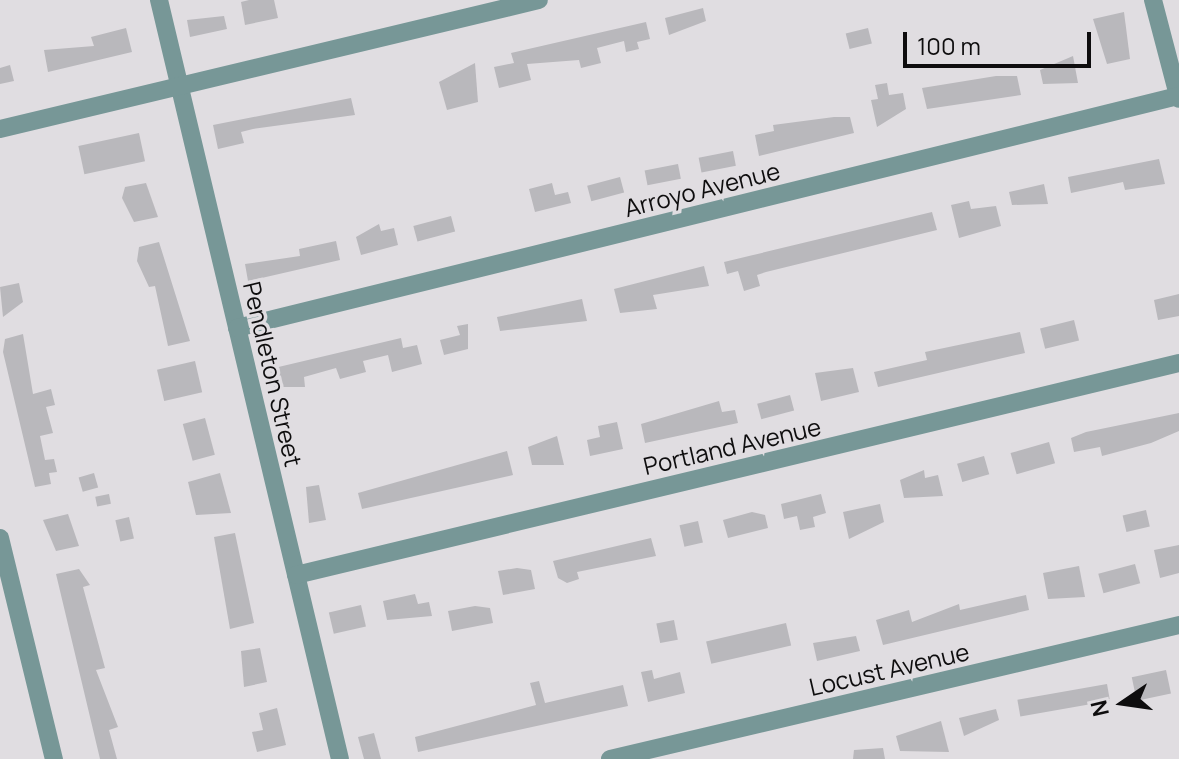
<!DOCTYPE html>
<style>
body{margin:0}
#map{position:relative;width:1179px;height:759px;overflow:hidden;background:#e0dde1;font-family:Manrope,sans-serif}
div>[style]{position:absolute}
.building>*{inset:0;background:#b9b8bc;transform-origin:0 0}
.minor>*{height:18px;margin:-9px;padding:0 9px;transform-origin:9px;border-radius:9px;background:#779797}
span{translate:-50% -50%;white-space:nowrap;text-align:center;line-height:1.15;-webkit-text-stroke:7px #e0dde1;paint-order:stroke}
.street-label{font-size:24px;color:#0e0d0e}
.north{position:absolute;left:1083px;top:663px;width:80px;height:80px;-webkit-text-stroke:6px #e0dde1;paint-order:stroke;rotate:257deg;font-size:22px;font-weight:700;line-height:32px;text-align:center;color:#0e0d0e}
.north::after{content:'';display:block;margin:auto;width:28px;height:36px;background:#0e0d0e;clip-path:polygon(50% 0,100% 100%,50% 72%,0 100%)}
.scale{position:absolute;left:903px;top:32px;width:188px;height:36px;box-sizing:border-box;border:4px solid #0e0d0e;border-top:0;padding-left:10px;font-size:24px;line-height:28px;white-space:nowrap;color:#0e0d0e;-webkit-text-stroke:6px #e0dde1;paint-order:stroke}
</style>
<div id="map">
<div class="building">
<div style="clip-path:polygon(249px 0,274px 0,278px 18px,245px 25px,241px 2px)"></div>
<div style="clip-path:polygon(703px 8px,706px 21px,669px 35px,665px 18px)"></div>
<div style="clip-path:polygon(1124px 12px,1130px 59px,1107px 64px,1093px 19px)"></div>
<div style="clip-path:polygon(224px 16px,227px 29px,190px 37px,187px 20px)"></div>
<div style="clip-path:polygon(646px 22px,650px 39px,637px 42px,639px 49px,626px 52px,624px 41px,597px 48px,601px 63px,581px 68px,579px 60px,527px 64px,531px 80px,499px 88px,494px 67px,514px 63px,511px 53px)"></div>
<div style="clip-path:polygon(126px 28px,132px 52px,48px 72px,44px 50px,94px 46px,91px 37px)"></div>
<div style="left:868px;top:28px;width:16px;height:23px;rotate:76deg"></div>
<div style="clip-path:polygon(1073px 56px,1078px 83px,1043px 84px,1040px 70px)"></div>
<div style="clip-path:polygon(475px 63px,478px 102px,447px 110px,439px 82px)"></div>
<div style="clip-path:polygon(10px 65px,14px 81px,0 84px,0 68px)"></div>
<div style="clip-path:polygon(996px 76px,1017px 76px,1021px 95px,927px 109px,922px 88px)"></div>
<div style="clip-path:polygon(887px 83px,889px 95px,903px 93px,906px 109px,877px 127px,871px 100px,878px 99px,875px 85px)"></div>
<div style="clip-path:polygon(351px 98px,355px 115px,253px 129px,241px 132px,244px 143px,218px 149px,213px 125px)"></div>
<div style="clip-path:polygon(834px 117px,850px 117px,854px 133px,759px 156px,755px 135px,774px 131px,773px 125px)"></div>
<div style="left:139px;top:133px;width:29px;height:62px;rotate:78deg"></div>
<div style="left:733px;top:151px;width:15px;height:35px;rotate:79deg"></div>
<div style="clip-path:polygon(1159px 159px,1165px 184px,1125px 190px,1123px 182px,1071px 193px,1068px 177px)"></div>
<div style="left:678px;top:164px;width:15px;height:34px;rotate:79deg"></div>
<div style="left:620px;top:177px;width:16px;height:34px;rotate:75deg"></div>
<div style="clip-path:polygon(146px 183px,158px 217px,134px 222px,122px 198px,125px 187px)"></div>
<div style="clip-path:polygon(552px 183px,555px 195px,568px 192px,571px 203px,535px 212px,529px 189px)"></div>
<div style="clip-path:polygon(1044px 184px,1048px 204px,1012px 205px,1009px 192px)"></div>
<div style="clip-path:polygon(969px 201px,971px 209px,996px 206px,1001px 226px,959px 238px,951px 205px)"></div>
<div style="clip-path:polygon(932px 212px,937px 230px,766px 272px,757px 275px,760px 286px,744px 291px,738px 271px,727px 274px,724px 262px)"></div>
<div style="left:451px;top:216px;width:16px;height:39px;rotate:75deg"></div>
<div style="clip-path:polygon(379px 224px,381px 231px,394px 228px,398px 245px,361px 255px,356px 237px)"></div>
<div style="clip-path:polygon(336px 241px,340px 260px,248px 281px,245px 264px,300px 256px,299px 249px)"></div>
<div style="clip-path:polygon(159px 242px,190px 341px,168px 346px,155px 286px,149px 287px,137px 261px,139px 247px)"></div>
<div style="clip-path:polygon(704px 266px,709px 286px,653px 295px,657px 309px,620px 313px,614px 289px)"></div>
<div style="clip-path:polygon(19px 283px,23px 302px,3px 317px,0 287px)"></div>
<div style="clip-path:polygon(1179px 294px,1179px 316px,1158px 320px,1154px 300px)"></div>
<div style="clip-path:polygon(582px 299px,587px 321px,500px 331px,497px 317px)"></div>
<div style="left:1074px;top:320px;width:21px;height:35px;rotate:76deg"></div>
<div style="clip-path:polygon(468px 324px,468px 349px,444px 355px,440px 340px,460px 335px,457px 326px)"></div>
<div style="clip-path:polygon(1020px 332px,1025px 353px,878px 387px,874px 372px,927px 360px,925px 352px)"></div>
<div style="clip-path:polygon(23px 334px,33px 394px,51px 389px,55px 405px,46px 407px,53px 433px,40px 436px,45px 460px,54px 459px,57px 472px,49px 473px,51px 484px,35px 487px,3px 352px,5px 339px)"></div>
<div style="clip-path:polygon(401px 338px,403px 348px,417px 345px,422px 364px,392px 372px,388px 355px,363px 361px,366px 372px,340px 379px,336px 368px,304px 377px,305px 387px,274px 387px,270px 369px)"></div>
<div style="left:195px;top:361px;width:32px;height:39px;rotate:77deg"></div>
<div style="clip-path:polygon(853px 368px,859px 392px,821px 401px,815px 373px)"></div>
<div style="left:790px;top:395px;width:16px;height:34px;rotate:75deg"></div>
<div style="clip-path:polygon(719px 401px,722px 412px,735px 410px,738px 423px,645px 443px,641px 424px)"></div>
<div style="clip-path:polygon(1179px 413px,1179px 431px,1151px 443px,1102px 456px,1100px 447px,1074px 452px,1071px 438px,1086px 432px)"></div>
<div style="left:205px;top:418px;width:38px;height:23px;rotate:75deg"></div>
<div style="clip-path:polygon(617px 422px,623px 449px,590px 456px,587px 440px,600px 437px,598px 426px)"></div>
<div style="clip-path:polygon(557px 436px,564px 465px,532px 465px,528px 447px)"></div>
<div style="left:1049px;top:442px;width:22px;height:40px;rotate:74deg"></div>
<div style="clip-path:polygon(507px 451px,513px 475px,362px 509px,358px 493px)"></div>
<div style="left:984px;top:456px;width:19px;height:28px;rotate:74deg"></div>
<div style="clip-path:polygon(924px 470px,925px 478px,938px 475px,943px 496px,904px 498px,900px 480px)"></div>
<div style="left:94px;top:473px;width:15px;height:16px;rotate:74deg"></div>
<div style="clip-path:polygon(220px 473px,231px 513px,196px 515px,188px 482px)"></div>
<div style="clip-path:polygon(319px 485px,326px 520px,309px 523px,306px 487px)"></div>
<div style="left:109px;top:494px;width:10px;height:14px;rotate:79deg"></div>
<div style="clip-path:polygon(821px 494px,826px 513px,813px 517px,815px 527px,800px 530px,797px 516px,784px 519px,781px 504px)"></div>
<div style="clip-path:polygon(880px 504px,884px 522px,849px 539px,843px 512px)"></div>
<div style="left:1146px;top:510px;width:17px;height:24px;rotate:77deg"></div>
<div style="clip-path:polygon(752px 512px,765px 515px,768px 528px,728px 538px,723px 520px)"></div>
<div style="clip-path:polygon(68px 514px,79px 546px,56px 551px,43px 520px)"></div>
<div style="left:129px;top:517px;width:22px;height:14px;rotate:77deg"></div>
<div style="left:698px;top:521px;width:22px;height:19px;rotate:77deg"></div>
<div style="clip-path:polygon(235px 533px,254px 623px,230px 629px,214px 537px)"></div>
<div style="clip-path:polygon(651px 538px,656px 556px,577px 572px,579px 579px,567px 583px,558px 578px,553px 561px)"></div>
<div style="clip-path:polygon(1179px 545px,1179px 573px,1160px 578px,1154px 550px)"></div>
<div style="left:1135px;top:564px;width:20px;height:38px;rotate:75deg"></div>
<div style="clip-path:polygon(1079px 566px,1085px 597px,1048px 599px,1043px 573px)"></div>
<div style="clip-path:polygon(517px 568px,531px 570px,535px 589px,503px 595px,498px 571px)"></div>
<div style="clip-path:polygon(79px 569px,90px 585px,83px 587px,105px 668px,96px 670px,118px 727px,109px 730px,117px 759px,100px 759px,56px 574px)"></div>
<div style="clip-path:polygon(415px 594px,418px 604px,429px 602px,432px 616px,387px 620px,383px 601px)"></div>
<div style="clip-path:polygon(1026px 595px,1029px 610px,883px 645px,876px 620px,909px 610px,912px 622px,959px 604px,960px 610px)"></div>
<div style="left:361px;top:605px;width:22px;height:33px;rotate:77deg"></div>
<div style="clip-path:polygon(475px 606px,490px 608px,493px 623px,452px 631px,448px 611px)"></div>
<div style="left:674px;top:620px;width:20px;height:18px;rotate:79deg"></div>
<div style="left:786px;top:623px;width:23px;height:82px;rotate:77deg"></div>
<div style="clip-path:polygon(856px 636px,860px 651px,817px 661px,813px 643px)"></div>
<div style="clip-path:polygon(260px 648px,267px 682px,244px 687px,241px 651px)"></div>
<div style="clip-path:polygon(652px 670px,654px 679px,680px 672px,685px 693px,648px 702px,641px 672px)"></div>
<div style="left:1166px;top:670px;width:24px;height:35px;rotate:78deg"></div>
<div style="clip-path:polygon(539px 681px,545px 703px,623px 685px,628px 706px,418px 752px,415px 737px,536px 705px,530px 683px)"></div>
<div style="left:1107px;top:684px;width:17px;height:91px;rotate:80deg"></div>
<div style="clip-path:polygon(277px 708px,286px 745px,257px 752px,252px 732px,263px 730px,259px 713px)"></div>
<div style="clip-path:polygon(996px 709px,999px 720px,964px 736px,959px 718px)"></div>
<div style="clip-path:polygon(941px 721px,949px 752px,900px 751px,896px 736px)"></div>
<div style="clip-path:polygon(374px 733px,381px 759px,364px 759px,358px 737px)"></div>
<div style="clip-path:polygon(883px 748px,885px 759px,853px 759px,854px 750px)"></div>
</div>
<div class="minor">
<div style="left:159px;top:0;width:780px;rotate:76.59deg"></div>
<div style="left:1153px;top:0;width:102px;rotate:75.3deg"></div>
<div style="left:0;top:129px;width:554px;rotate:-13.46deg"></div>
<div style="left:237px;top:328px;width:969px;rotate:-13.85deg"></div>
<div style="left:0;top:538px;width:228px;rotate:76.3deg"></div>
<div style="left:296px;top:575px;width:908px;rotate:-13.5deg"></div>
<div style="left:610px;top:759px;width:585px;rotate:-13.25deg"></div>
</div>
<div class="street-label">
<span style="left:702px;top:189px;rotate:-14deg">Arroyo Avenue</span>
<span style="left:273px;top:374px;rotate:77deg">Pendleton Street</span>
<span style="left:732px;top:446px;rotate:-13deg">Portland Avenue</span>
<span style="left:889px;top:669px;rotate:-13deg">Locust Avenue</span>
</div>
<div class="north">N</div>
<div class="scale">100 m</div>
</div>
